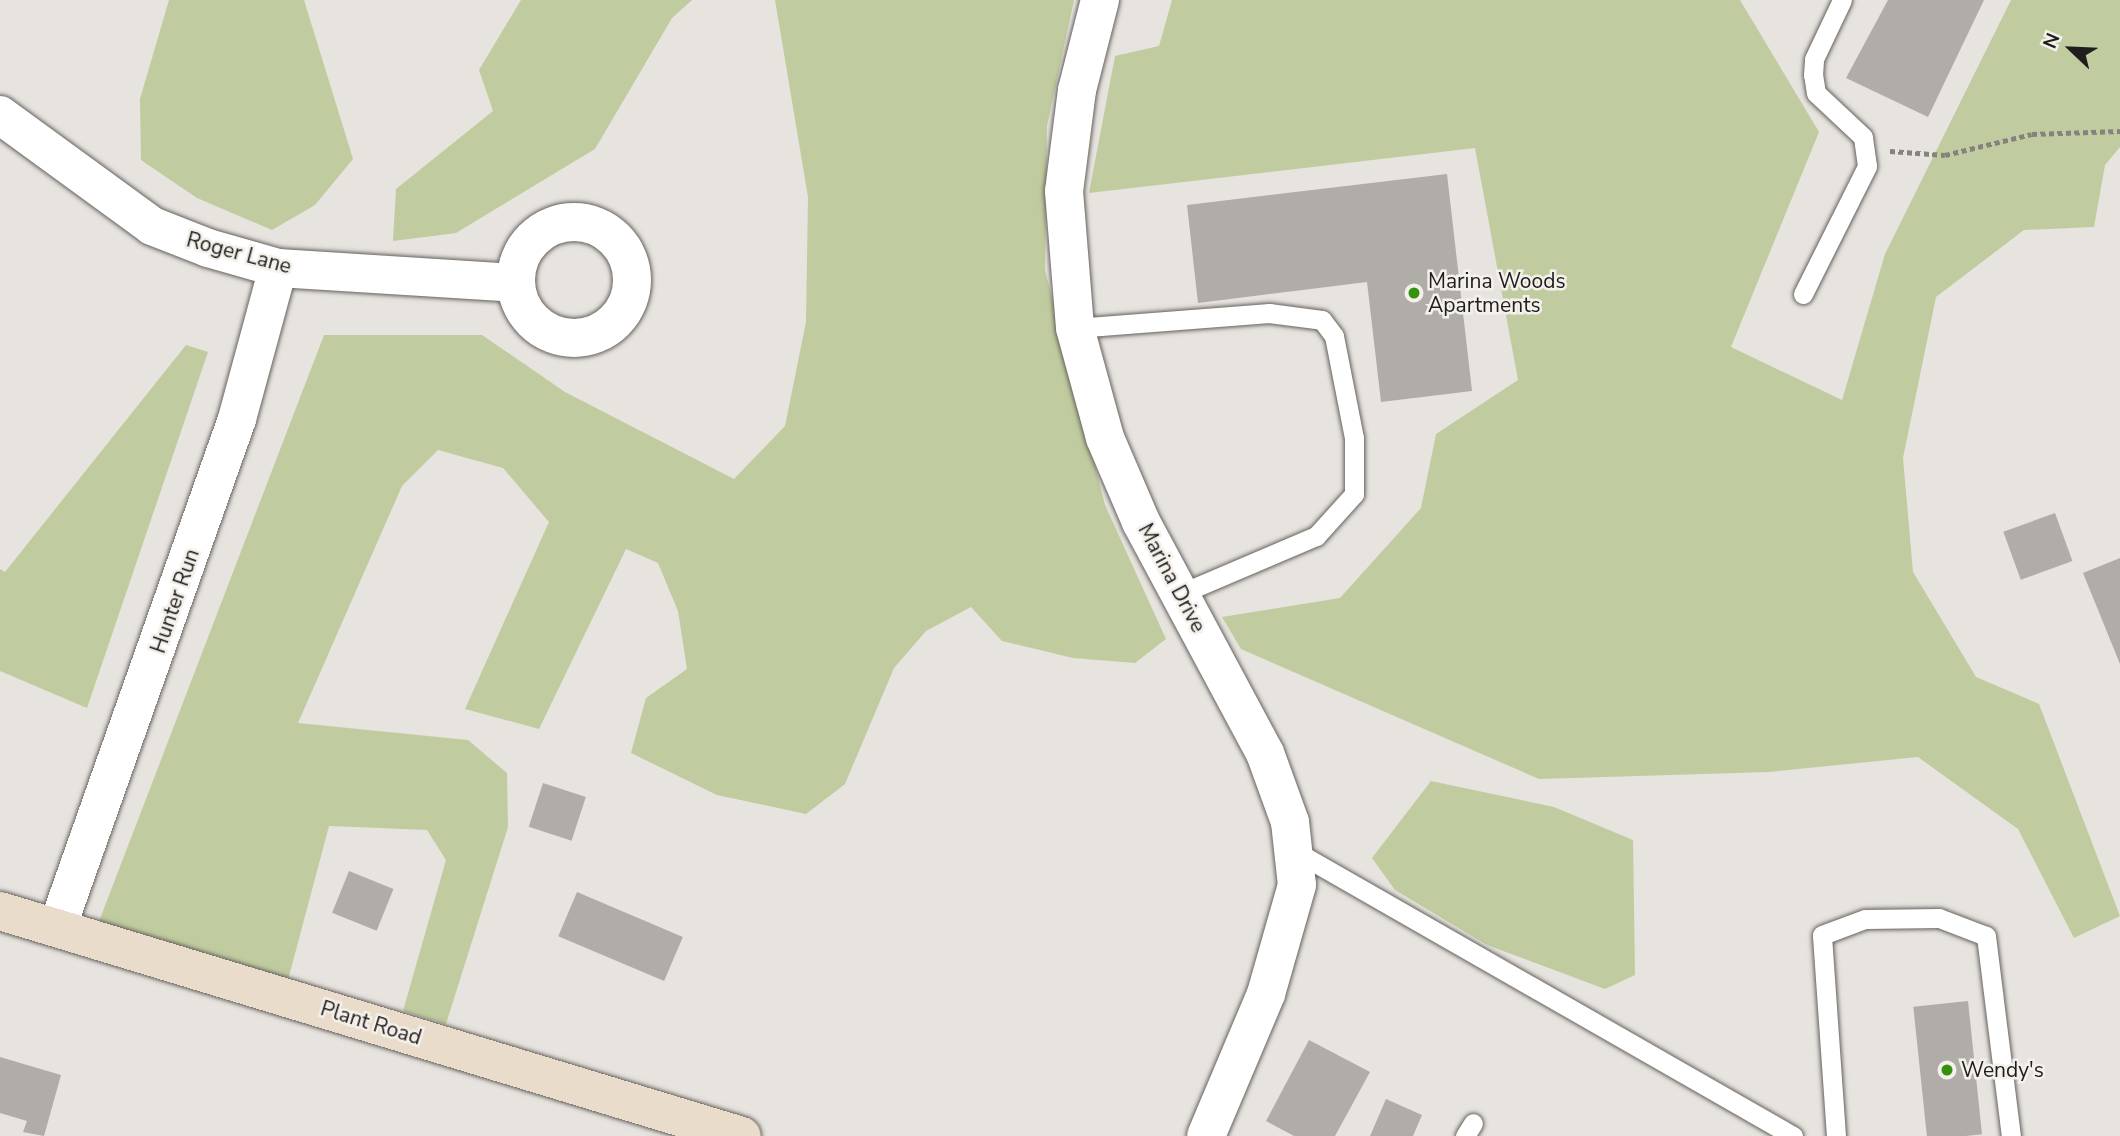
<!DOCTYPE html>
<style>
body{margin:0}
#map{position:relative;width:2120px;height:1136px;overflow:hidden;background:#e7e3de;font-family:"Nunito Sans",sans-serif}
div>[style]{position:absolute}
.green>*{inset:0;background:#c0cc9f}
.building>*{inset:0;background:#b0aca8;transform-origin:0 0}
.path>*{height:4.5px;margin-top:-2.25px;transform-origin:0;background:repeating-linear-gradient(90deg,#86837f 0 5px,transparent 0 8.5px)}
.roads{filter:drop-shadow(0 0 2px #66625e) drop-shadow(0 0 2px #66625e)}
.lane>*{height:19px;margin:-9.5px;padding:0 9.5px;transform-origin:9.5px;border-radius:9.5px;background:#fff}
.street>*{height:38px;margin:-19px;padding:0 19px;transform-origin:19px;border-radius:19px;background:#fff}
.street>.ring{margin:-19px;padding:0;box-sizing:content-box;background:none;border:38px solid #fff;border-radius:50%}
.secondary>*{height:38px;margin:-19px;padding:0 19px;transform-origin:19px;border-radius:19px;background:#e9dcca}
.dots>*{width:19px;height:19px;translate:-50% -50%;box-sizing:border-box;border:4px solid #f4f0eb;border-radius:50%}
span{translate:-50% -50%;white-space:nowrap;text-align:center;line-height:1.15;-webkit-text-stroke:5px #f4f0eb;paint-order:stroke}
.street-label{font-size:21px;color:#201e1c}
.poi-label{font-size:21px;color:#201e1c}
.left{translate:0 -50%;text-align:left}
.north{position:absolute;left:2036px;top:14px;width:70px;height:70px;-webkit-text-stroke:5px #f4f0eb;paint-order:stroke;rotate:293deg;font-size:19px;font-weight:700;line-height:28px;text-align:center;color:#201e1c}
.north::after{content:'';display:block;margin:auto;width:24px;height:32px;background:#201e1c;clip-path:polygon(50% 0,100% 100%,50% 72%,0 100%)}
</style>
<div id="map">
<div class="green">
<div style="clip-path:polygon(169px 0,304px 0,353px 159px,315px 205px,272px 230px,197px 198px,141px 160px,140px 99px)"></div>
<div style="clip-path:polygon(521px 0,692px 0,672px 18px,595px 149px,456px 233px,393px 241px,396px 189px,493px 111px,479px 70px)"></div>
<div style="clip-path:polygon(775px 0,1074px 0,1047px 126px,1045px 270px,1105px 505px,1166px 639px,1135px 663px,1073px 658px,1002px 641px,971px 607px,926px 631px,894px 668px,845px 784px,806px 814px,717px 795px,631px 753px,646px 698px,687px 669px,678px 611px,658px 563px,626px 549px,539px 729px,465px 709px,549px 522px,503px 468px,438px 450px,402px 486px,298px 723px,468px 740px,507px 773px,508px 827px,446px 1024px,403px 1011px,446px 860px,427px 830px,329px 826px,288px 980px,98px 924px,324px 335px,482px 335px,565px 392px,734px 479px,785px 426px,806px 322px,808px 197px)"></div>
<div style="clip-path:polygon(1172px 0,1740px 0,1819px 132px,1731px 347px,1842px 400px,1885px 254px,2011px 0,2120px 0,2120px 147px,2105px 165px,2094px 227px,2024px 230px,1936px 297px,1903px 458px,1913px 572px,1976px 677px,2039px 704px,2120px 916px,2074px 938px,2018px 829px,1918px 757px,1769px 772px,1539px 779px,1241px 649px,1222px 617px,1340px 598px,1421px 508px,1436px 434px,1518px 380px,1475px 148px,1089px 193px,1115px 56px,1159px 46px)"></div>
<div style="clip-path:polygon(186px 345px,208px 352px,87px 708px,0 671px,0 569px,5px 572px)"></div>
<div style="clip-path:polygon(1431px 781px,1554px 807px,1633px 840px,1635px 975px,1605px 989px,1487px 945px,1395px 890px,1372px 858px)"></div>
</div>
<div class="building">
<div style="clip-path:polygon(1888px 0,1984px 0,1928px 117px,1846px 78px)"></div>
<div style="clip-path:polygon(1447px 174px,1472px 391px,1381px 402px,1367px 282px,1198px 303px,1187px 205px)"></div>
<div style="left:2055px;top:513px;width:51px;height:55px;rotate:70deg"></div>
<div style="clip-path:polygon(2120px 558px,2120px 664px,2083px 573px)"></div>
<div style="left:543px;top:783px;width:45px;height:46px;rotate:18deg"></div>
<div style="left:349px;top:871px;width:48px;height:45px;rotate:22deg"></div>
<div style="left:577px;top:892px;width:115px;height:48px;rotate:23deg"></div>
<div style="left:1968px;top:1001px;width:134px;height:55px;rotate:84deg"></div>
<div style="clip-path:polygon(1309px 1040px,1370px 1072px,1335px 1136px,1294px 1136px,1266px 1121px)"></div>
<div style="clip-path:polygon(0 1057px,61px 1075px,44px 1136px,23px 1132px,27px 1121px,0 1113px)"></div>
<div style="clip-path:polygon(1386px 1099px,1422px 1115px,1413px 1136px,1370px 1136px)"></div>
</div>
<div class="path">
<div style="left:1890px;top:151px;width:55px;rotate:4.2deg"></div>
<div style="left:1945px;top:155px;width:89px;rotate:-13.6deg"></div>
<div style="left:2032px;top:134px;width:88px;rotate:-2deg"></div>
</div>
<div class="roads">
<div class="lane">
<div style="left:1803px;top:294px;width:143px;rotate:-63.4deg"></div>
<div style="left:1867px;top:166px;width:29px;rotate:-98deg"></div>
<div style="left:1863px;top:137px;width:64px;rotate:-136.9deg"></div>
<div style="left:1816px;top:93px;width:18px;rotate:-99deg"></div>
<div style="left:1813px;top:75px;width:16px;rotate:-86deg"></div>
<div style="left:1814px;top:59px;width:65px;rotate:-64.6deg"></div>
<div style="left:1075px;top:328px;width:195px;rotate:-4.4deg"></div>
<div style="left:1269px;top:313px;width:53px;rotate:7.5deg"></div>
<div style="left:1322px;top:320px;width:20px;rotate:53deg"></div>
<div style="left:1334px;top:336px;width:104px;rotate:78.9deg"></div>
<div style="left:1354px;top:438px;width:56px;rotate:90deg"></div>
<div style="left:1354px;top:494px;width:57px;rotate:132.1deg"></div>
<div style="left:1316px;top:536px;width:148px;rotate:156.9deg"></div>
<div style="left:1293px;top:850px;width:576px;rotate:29.77deg"></div>
<div style="left:1465px;top:1136px;width:15px;rotate:-58deg"></div>
<div style="left:1836px;top:1136px;width:201px;rotate:-94deg"></div>
<div style="left:1822px;top:935px;width:46px;rotate:-20.4deg"></div>
<div style="left:1865px;top:919px;width:74px;rotate:-0.8deg"></div>
<div style="left:1939px;top:918px;width:50px;rotate:21deg"></div>
<div style="left:1986px;top:936px;width:202px;rotate:82.9deg"></div>
</div>
<div class="street">
<div style="left:1100px;top:0;width:93px;rotate:104.3deg"></div>
<div style="left:1077px;top:90px;width:102px;rotate:97.3deg"></div>
<div style="left:1064px;top:191px;width:137px;rotate:85.4deg"></div>
<div style="left:1075px;top:328px;width:114px;rotate:74.7deg"></div>
<div style="left:1105px;top:438px;width:91px;rotate:66.8deg"></div>
<div style="left:1141px;top:522px;width:262px;rotate:61.8deg"></div>
<div style="left:1265px;top:753px;width:73px;rotate:70.1deg"></div>
<div style="left:1290px;top:822px;width:63px;rotate:83.7deg"></div>
<div style="left:1297px;top:885px;width:113px;rotate:105.9deg"></div>
<div style="left:1266px;top:994px;width:154px;rotate:112.9deg"></div>
<div style="left:0;top:115px;width:188px;rotate:36.1deg"></div>
<div style="left:152px;top:226px;width:60px;rotate:21.4deg"></div>
<div style="left:208px;top:248px;width:73px;rotate:15.9deg"></div>
<div style="left:278px;top:268px;width:237px;rotate:3.6deg"></div>
<div class="ring" style="left:516px;top:222px;width:78px;height:78px"></div>
<div style="left:57px;top:928px;width:540px;rotate:-70.52deg"></div>
<div style="left:237px;top:419px;width:156px;rotate:-74.8deg"></div>
</div>
<div class="secondary">
<div style="left:0;top:911px;width:775px;rotate:16.87deg"></div>
</div>
</div>
<div class="dots">
<div style="left:1414px;top:293px;background:#34920d"></div>
<div style="left:1947px;top:1070px;background:#34920d"></div>
</div>
<div class="street-label">
<span style="left:239px;top:253px;rotate:15deg">Roger Lane</span>
<span style="left:1172px;top:578px;rotate:62deg">Marina Drive</span>
<span style="left:175px;top:601px;rotate:-71deg">Hunter Run</span>
<span style="left:371px;top:1023px;rotate:17deg">Plant Road</span>
</div>
<div class="poi-label">
<span class="left" style="left:1428px;top:293px">Marina Woods<br>Apartments</span>
<span class="left" style="left:1961px;top:1070px">Wendy's</span>
</div>
<div class="north">N</div>
</div>
